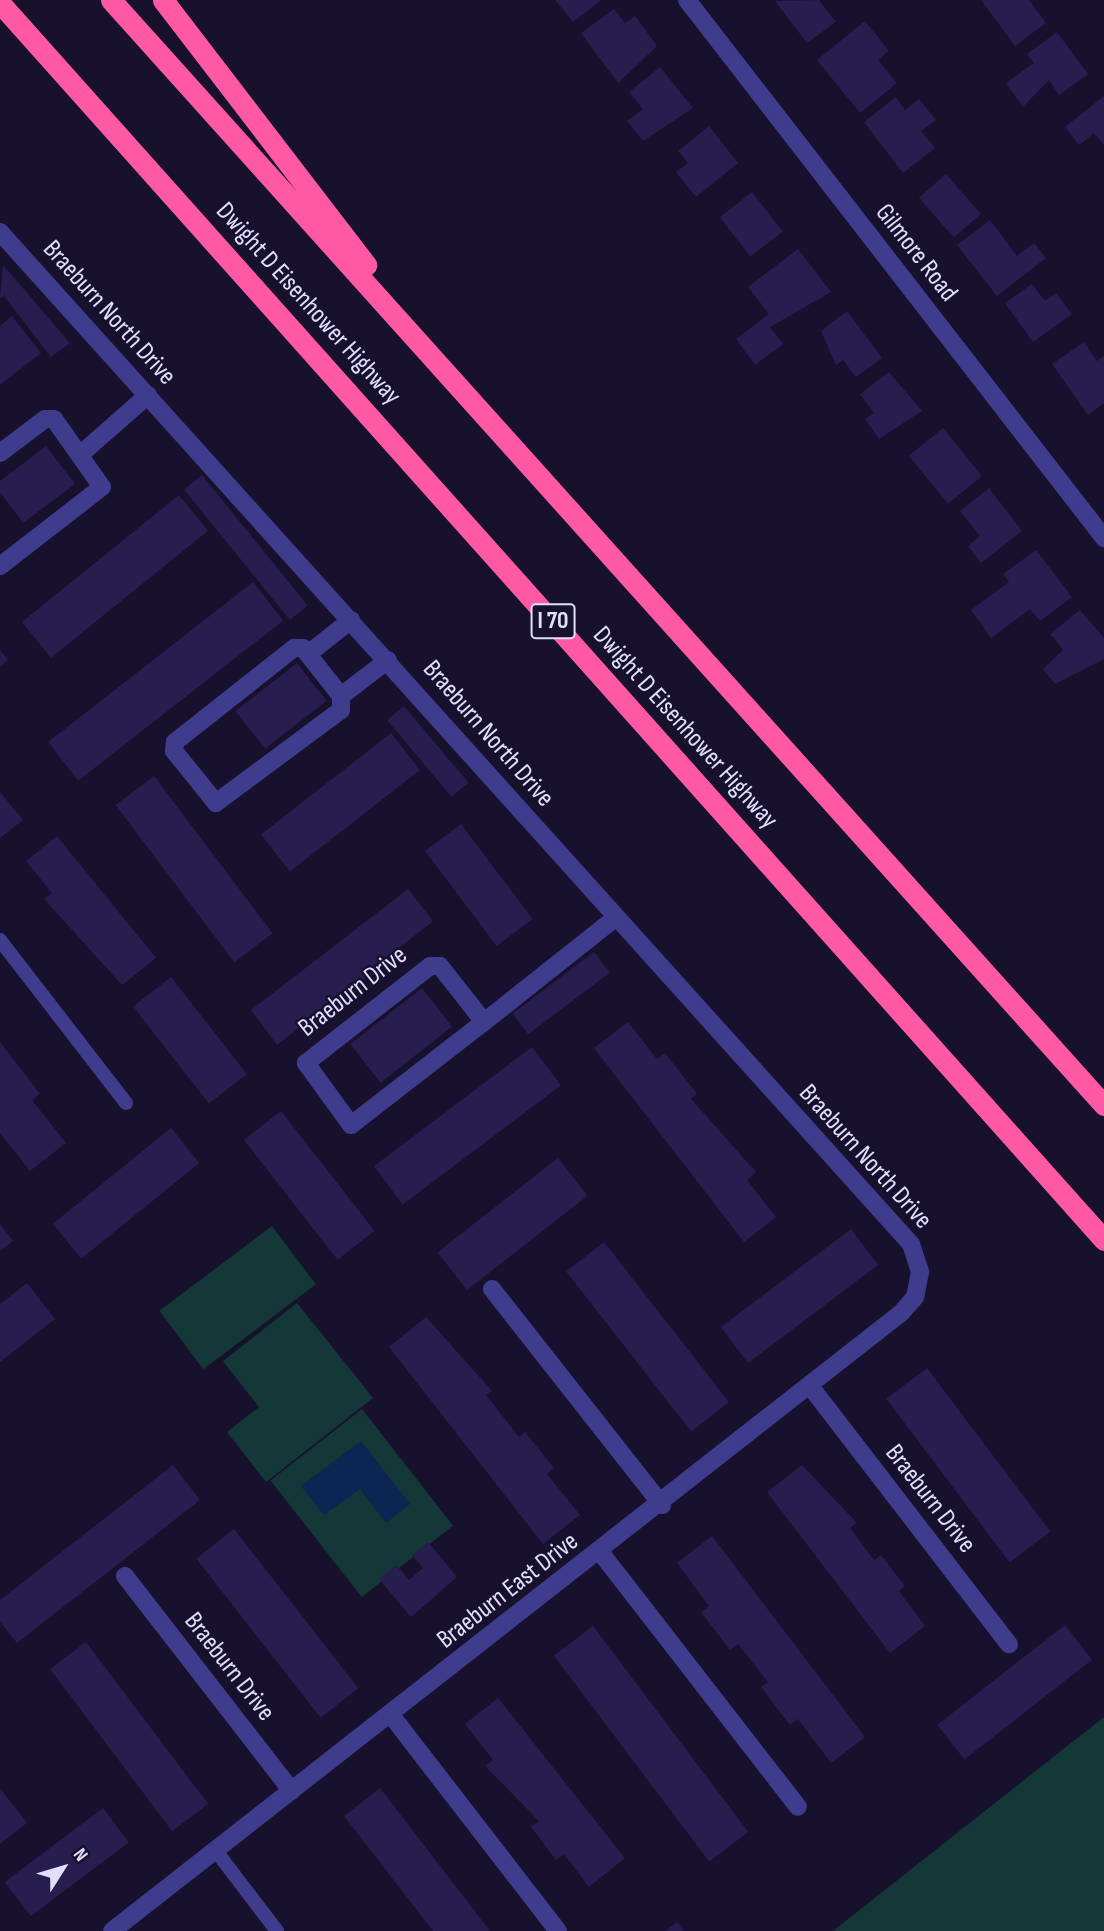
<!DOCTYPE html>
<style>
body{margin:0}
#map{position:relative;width:1104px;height:1931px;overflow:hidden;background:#17112e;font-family:"Sofia Sans Condensed",sans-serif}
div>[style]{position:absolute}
.green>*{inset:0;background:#143837;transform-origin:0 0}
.water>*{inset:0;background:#0c2552}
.building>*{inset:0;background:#281d4f;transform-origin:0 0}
.service>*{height:14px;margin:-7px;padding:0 7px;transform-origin:7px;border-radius:7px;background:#403c8d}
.minor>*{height:18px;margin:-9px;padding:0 9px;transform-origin:9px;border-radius:9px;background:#403c8d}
.motorway>*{height:21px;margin:-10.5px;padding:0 10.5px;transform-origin:10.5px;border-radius:10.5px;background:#ff59a6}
span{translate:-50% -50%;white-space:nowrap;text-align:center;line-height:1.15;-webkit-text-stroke:5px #17112e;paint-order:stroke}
.shield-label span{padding:2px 5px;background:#17112e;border:2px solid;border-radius:5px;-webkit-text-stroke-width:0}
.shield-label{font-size:24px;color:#e2deff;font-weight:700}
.street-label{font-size:26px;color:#e2deff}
.north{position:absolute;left:28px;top:1833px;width:70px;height:70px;-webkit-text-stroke:5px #17112e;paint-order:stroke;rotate:53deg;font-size:19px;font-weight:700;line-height:28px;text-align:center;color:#e2deff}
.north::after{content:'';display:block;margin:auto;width:24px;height:32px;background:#e2deff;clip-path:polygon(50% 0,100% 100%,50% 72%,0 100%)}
</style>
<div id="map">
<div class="green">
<div style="left:272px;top:1226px;width:73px;height:141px;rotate:53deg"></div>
<div style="clip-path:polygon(297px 1303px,373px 1398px,266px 1482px,227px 1432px,259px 1407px,223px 1361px)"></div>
<div style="left:362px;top:1409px;width:148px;height:116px;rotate:52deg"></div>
<div style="clip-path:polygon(1104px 1717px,1104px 1931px,833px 1931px,1052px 1758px)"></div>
</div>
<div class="water">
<div style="clip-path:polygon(361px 1441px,410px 1504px,386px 1523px,360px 1489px,324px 1515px,301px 1486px)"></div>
</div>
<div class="building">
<div style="clip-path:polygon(555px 0,601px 0,573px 22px)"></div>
<div style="clip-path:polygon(819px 0,836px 22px,807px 43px,775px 1px)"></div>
<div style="clip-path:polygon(981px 0,1029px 0,1046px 23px,1015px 46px)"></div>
<div style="clip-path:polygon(614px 9px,625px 23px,635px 16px,657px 46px,618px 83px,581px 33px)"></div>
<div style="clip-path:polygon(865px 21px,889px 51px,878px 60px,897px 83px,860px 113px,817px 60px)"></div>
<div style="clip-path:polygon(1057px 32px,1088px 74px,1059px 95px,1049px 80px,1023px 107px,1006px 83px,1034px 63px,1027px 54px)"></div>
<div style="clip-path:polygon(660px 67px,693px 108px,643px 141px,627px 121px,643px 109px,629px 92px)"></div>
<div style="clip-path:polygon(1104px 96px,1104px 145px,1094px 133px,1079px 145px,1065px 127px)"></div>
<div style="clip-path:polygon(896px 97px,905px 110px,919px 99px,936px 120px,921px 131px,935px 148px,903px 173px,864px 122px)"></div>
<div style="clip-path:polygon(709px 126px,738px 163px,696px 197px,676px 172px,688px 163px,678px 151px)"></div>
<div style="left:946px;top:174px;width:53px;height:36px;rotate:49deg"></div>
<div style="left:752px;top:192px;width:50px;height:41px;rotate:52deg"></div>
<div style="clip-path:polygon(990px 220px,1017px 256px,1034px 243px,1046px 258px,997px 296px,957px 245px)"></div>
<div style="clip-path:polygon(798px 249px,831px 292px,770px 327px,783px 344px,755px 365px,736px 339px,769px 314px,748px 287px)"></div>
<div style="clip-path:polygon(3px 265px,70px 343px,51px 357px,4px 296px,0 299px)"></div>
<div style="clip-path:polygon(1032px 284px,1045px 301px,1056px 293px,1072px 314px,1033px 342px,1005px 303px)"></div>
<div style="clip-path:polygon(847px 311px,882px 358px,856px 377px,843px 360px,836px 365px,821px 331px)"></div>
<div style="clip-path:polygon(12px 316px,41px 353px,0 385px,0 326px)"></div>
<div style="clip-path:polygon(1084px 342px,1097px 361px,1104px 356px,1104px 403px,1088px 415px,1052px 364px)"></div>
<div style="clip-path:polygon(889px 372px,922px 411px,879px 439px,865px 419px,874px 413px,860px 394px)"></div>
<div style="left:943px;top:428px;width:62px;height:44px;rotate:51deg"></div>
<div style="clip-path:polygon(46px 446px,75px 484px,23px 523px,0 492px,0 481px)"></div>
<div style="left:202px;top:475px;width:168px;height:23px;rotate:51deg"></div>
<div style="clip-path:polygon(989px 488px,1022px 531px,981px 563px,968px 546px,980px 536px,960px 511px)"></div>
<div style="left:179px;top:495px;width:46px;height:202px;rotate:51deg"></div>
<div style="clip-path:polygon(1036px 550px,1072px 597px,1040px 621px,1030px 609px,991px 638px,971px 610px,1009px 582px,1003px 574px)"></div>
<div style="left:253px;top:582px;width:49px;height:260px;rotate:52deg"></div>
<div style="clip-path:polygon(1080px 610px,1104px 638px,1104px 659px,1055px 684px,1043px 669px,1063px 650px,1050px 634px)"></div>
<div style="clip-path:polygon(0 650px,8px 660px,0 667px)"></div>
<div style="left:297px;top:663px;width:48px;height:78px;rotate:52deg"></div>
<div style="left:404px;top:706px;width:100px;height:22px;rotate:50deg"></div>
<div style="left:391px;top:733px;width:47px;height:165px;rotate:52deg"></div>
<div style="left:154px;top:776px;width:197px;height:48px;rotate:53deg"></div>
<div style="clip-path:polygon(0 792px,23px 820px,0 838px)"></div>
<div style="left:461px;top:824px;width:119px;height:45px;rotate:53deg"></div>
<div style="clip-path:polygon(57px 836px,156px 958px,122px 985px,44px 899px,52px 893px,26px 861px)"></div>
<div style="clip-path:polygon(408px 889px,433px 921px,399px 948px,405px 955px,338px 996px,343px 1003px,310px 1029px,305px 1023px,277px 1045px,251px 1010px)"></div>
<div style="left:594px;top:952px;width:26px;height:102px;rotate:53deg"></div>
<div style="left:171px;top:977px;width:123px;height:48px;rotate:52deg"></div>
<div style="left:422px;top:988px;width:49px;height:91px;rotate:52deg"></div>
<div style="clip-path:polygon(628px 1022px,657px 1059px,665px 1053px,697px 1094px,691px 1099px,756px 1172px,747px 1180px,776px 1217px,744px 1242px,594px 1048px)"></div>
<div style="clip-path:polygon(0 1042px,40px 1094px,32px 1100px,66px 1143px,30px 1171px,0 1133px)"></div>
<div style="left:532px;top:1047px;width:48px;height:198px;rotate:53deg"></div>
<div style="left:281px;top:1111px;width:152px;height:47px;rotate:52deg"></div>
<div style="left:171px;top:1128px;width:45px;height:152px;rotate:51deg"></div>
<div style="left:558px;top:1158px;width:48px;height:153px;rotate:52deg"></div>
<div style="clip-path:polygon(0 1224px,13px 1241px,0 1251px)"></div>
<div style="left:851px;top:1229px;width:45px;height:163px;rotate:53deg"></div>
<div style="left:604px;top:1242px;width:203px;height:48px;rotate:52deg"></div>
<div style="clip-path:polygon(27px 1283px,55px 1319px,0 1362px,0 1304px)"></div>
<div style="clip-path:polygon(426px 1317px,492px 1391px,486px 1395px,519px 1437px,525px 1432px,554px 1468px,547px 1474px,580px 1515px,543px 1544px,389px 1347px)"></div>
<div style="left:927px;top:1368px;width:205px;height:51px;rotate:53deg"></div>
<div style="clip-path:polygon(173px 1465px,200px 1500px,17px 1643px,0 1622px,0 1600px)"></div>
<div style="clip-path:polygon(802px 1465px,857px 1523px,850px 1528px,874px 1560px,881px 1555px,905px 1586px,899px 1591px,925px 1626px,890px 1653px,767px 1492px)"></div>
<div style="left:234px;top:1529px;width:202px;height:48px;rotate:52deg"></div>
<div style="clip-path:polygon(712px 1536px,865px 1737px,831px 1763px,798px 1719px,790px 1725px,776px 1707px,761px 1687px,768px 1682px,738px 1644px,730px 1650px,701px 1612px,709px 1606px,677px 1563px)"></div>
<div style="clip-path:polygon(428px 1542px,457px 1577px,411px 1617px,379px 1579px,396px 1565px,409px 1580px,423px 1568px,412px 1555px)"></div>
<div style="left:1065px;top:1625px;width:44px;height:162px;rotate:52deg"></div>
<div style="left:593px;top:1626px;width:258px;height:49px;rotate:53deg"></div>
<div style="left:86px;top:1642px;width:203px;height:45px;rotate:53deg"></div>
<div style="clip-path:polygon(498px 1698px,625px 1858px,589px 1887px,564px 1854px,556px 1860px,531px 1827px,539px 1821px,485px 1766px,493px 1760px,465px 1724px)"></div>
<div style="clip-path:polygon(0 1788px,27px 1823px,0 1844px)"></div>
<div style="clip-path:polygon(380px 1788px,490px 1931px,433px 1931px,344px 1816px)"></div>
<div style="left:103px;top:1808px;width:43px;height:123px;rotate:53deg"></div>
<div style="clip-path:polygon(677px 1922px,684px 1931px,665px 1931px)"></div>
</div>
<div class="service">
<div style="left:0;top:940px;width:206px;rotate:52.3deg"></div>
<div style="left:216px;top:1851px;width:101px;rotate:52.7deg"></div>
</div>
<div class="minor">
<div style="left:687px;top:0;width:681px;rotate:52.22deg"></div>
<div style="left:0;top:232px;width:1362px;rotate:48.01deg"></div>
<div style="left:911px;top:1244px;width:29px;rotate:72deg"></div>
<div style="left:920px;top:1272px;width:25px;rotate:101deg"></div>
<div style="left:915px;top:1297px;width:21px;rotate:131deg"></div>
<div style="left:901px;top:1313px;width:1002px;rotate:141.93deg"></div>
<div style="left:0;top:453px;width:56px;rotate:-37.1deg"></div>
<div style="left:45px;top:419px;width:9px"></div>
<div style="left:54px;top:419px;width:83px;rotate:54.8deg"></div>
<div style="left:102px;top:487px;width:129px;rotate:142.2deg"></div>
<div style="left:82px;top:453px;width:88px;rotate:-41.3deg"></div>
<div style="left:294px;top:648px;width:9px"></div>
<div style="left:303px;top:648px;width:61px;rotate:51.6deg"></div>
<div style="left:341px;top:696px;width:14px;rotate:90deg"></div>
<div style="left:341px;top:710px;width:156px;rotate:143.4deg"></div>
<div style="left:216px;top:803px;width:67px;rotate:-128.9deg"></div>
<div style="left:174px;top:751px;width:9px;rotate:-84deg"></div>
<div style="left:175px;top:742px;width:152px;rotate:-38.3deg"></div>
<div style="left:308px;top:654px;width:55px;rotate:-38.3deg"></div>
<div style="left:341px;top:696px;width:59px;rotate:-37.5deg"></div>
<div style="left:430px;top:966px;width:10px"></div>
<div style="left:440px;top:966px;width:71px;rotate:51.8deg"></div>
<div style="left:484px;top:1022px;width:168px;rotate:142.2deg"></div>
<div style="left:351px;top:1125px;width:77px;rotate:-126deg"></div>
<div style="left:306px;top:1063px;width:157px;rotate:-38deg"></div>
<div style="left:484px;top:1022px;width:167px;rotate:-38.4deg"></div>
<div style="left:492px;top:1289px;width:275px;rotate:51.8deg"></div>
<div style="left:810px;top:1386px;width:326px;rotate:52.4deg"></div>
<div style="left:601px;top:1553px;width:321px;rotate:52.2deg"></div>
<div style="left:125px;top:1576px;width:272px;rotate:52.2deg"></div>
<div style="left:391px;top:1715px;width:273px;rotate:52.3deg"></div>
</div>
<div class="motorway">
<div style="left:111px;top:0;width:1486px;rotate:48.06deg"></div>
<div style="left:163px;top:0;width:334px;rotate:52.5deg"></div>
<div style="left:0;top:3px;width:1658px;rotate:48.25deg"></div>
</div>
<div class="shield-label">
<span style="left:553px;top:621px">I 70</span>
</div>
<div class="street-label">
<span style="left:916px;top:253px;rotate:52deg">Gilmore Road</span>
<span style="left:308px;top:304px;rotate:48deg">Dwight D Eisenhower Highway</span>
<span style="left:109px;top:313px;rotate:48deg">Braeburn North Drive</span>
<span style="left:685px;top:728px;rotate:48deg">Dwight D Eisenhower Highway</span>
<span style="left:488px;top:734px;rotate:49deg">Braeburn North Drive</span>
<span style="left:353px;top:992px;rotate:-38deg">Braeburn Drive</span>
<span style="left:865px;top:1157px;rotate:48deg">Braeburn North Drive</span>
<span style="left:930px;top:1499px;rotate:52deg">Braeburn Drive</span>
<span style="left:508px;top:1591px;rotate:-38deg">Braeburn East Drive</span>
<span style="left:229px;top:1667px;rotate:52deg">Braeburn Drive</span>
</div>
<div class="north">N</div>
</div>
